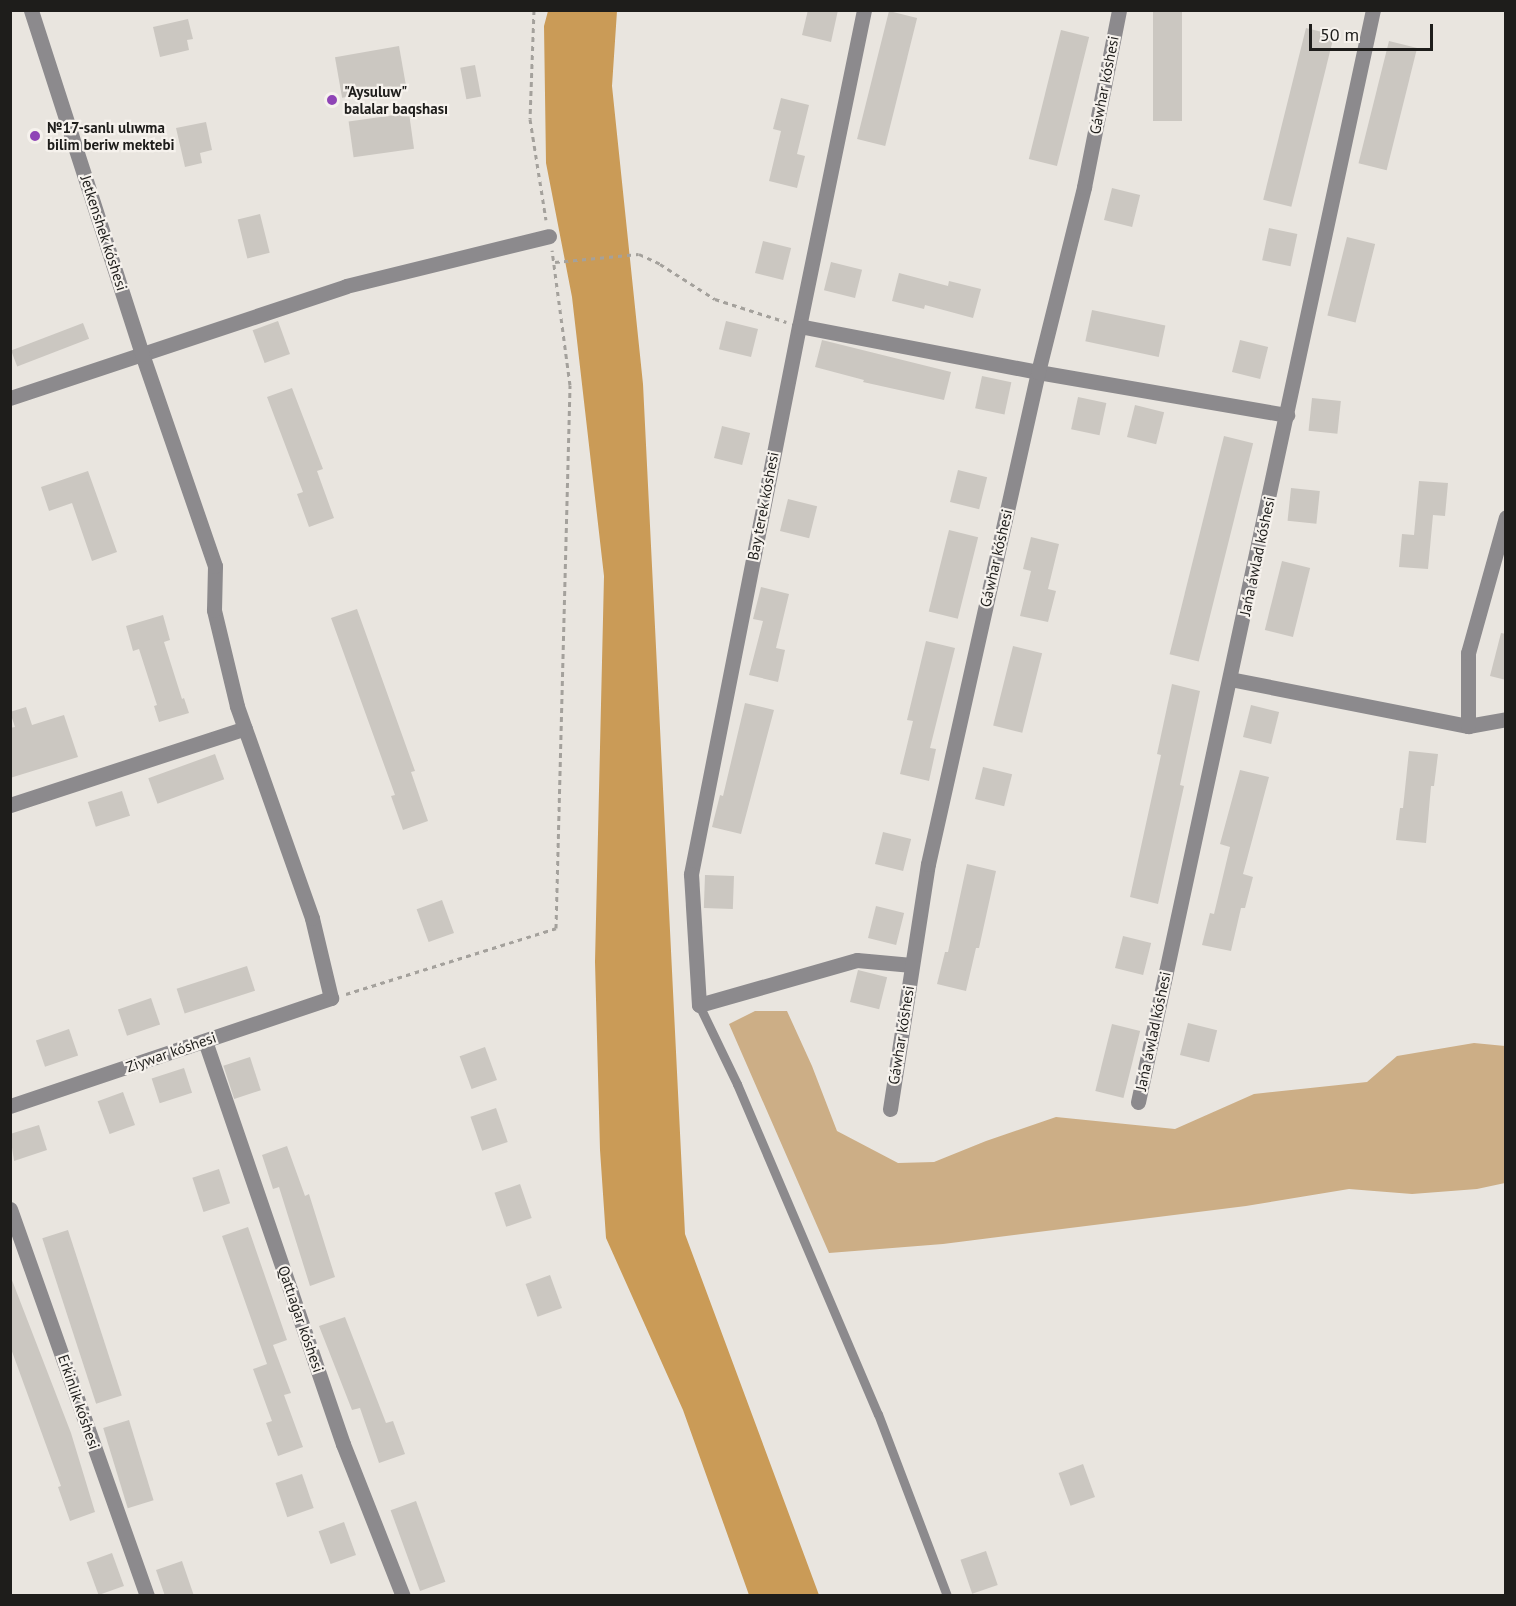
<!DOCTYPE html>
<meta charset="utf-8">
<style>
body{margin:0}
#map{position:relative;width:1516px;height:1606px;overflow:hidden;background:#e9e5df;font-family:"PT Sans",sans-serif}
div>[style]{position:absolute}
.green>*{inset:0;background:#ccae86}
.water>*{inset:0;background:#ca9b57}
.building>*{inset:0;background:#cbc7c1;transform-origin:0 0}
.path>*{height:3px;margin-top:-1.5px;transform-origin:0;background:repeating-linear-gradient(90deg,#a4a19c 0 4.5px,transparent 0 9px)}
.lane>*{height:9px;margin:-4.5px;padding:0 4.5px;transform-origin:4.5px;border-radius:4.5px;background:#8c8a8d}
.street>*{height:15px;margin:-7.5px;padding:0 7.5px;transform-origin:7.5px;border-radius:7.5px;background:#8c8a8d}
.dots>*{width:16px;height:16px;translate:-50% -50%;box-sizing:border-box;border:3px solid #f6f2ed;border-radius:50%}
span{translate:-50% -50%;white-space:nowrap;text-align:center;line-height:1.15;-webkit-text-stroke:4.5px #f6f2ed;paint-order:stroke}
.street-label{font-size:15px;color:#1e1d1b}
.poi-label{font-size:15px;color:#1e1d1b;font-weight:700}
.left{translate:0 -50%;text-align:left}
.frame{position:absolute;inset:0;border:12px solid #1e1d1b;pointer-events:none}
.scale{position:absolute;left:1309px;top:24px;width:124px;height:27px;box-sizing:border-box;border:3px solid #1e1d1b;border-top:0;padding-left:8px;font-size:18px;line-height:21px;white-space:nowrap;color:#1e1d1b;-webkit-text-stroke:4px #f6f2ed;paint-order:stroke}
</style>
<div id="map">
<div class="green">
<div style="clip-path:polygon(755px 1011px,787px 1011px,812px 1066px,837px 1131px,898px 1163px,934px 1162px,986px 1141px,1056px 1117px,1175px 1129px,1254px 1094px,1367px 1082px,1397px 1056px,1474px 1043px,1505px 1046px,1505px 1183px,1477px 1189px,1412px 1194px,1349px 1189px,1246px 1206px,943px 1244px,829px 1253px,729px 1024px)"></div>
</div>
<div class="water">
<div style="clip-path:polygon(548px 11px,617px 11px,612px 86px,643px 384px,685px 1234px,819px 1595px,749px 1595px,683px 1410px,606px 1238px,600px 1150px,595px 962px,604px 576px,572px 297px,546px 163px,544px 26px)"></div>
</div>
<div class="building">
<div style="clip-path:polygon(808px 10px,838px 10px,831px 42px,802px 35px)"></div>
<div style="left:1153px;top:10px;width:29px;height:111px"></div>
<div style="left:889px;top:11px;width:29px;height:132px;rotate:14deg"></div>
<div style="clip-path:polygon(188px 19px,193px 39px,187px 40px,189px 50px,160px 57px,153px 27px)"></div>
<div style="left:1306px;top:28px;width:29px;height:177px;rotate:14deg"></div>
<div style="left:1061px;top:30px;width:29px;height:133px;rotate:14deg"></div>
<div style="left:1389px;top:41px;width:29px;height:126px;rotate:14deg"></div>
<div style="left:399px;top:46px;width:41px;height:65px;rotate:80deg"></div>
<div style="left:475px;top:65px;width:32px;height:15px;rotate:79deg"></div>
<div style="clip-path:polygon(781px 98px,809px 105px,797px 154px,805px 156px,797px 188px,769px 181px,781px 131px,773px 129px)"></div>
<div style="left:409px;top:113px;width:36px;height:61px;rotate:82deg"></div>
<div style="clip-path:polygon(206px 122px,212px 150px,200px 153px,202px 163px,185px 167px,176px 128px)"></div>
<div style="left:1112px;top:188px;width:29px;height:33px;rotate:14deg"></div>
<div style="left:260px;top:214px;width:40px;height:23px;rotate:76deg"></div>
<div style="left:1269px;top:228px;width:29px;height:33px;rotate:12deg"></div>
<div style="left:1347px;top:237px;width:29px;height:81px;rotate:14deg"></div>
<div style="left:763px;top:241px;width:29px;height:33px;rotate:14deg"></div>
<div style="left:831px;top:262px;width:32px;height:29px;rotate:14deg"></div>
<div style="clip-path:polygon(899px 273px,948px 286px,949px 281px,981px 289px,973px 318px,925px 305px,924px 309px,892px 301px)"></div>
<div style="left:1092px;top:310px;width:75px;height:32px;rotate:12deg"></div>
<div style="left:278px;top:321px;width:35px;height:27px;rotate:70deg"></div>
<div style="left:726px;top:321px;width:33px;height:29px;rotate:14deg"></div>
<div style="left:83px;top:323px;width:17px;height:77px;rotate:69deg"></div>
<div style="clip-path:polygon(822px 340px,951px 372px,944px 400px,863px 382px,864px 380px,815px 367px)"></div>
<div style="left:1240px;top:340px;width:29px;height:33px;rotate:14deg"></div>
<div style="left:982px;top:376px;width:30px;height:33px;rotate:12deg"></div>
<div style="clip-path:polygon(292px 388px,323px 469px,317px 471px,334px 518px,309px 527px,297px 494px,303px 492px,267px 397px)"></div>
<div style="left:1078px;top:397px;width:29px;height:33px;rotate:12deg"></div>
<div style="left:1312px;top:398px;width:29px;height:33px;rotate:6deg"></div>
<div style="left:1135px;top:405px;width:30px;height:33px;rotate:14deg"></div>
<div style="left:722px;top:426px;width:29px;height:33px;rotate:14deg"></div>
<div style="left:1224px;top:436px;width:30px;height:225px;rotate:14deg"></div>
<div style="left:958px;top:470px;width:30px;height:33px;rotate:14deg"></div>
<div style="clip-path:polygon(88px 471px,117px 552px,92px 561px,72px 503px,49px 511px,41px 487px)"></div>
<div style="clip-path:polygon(1419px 481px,1448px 483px,1445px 516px,1433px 515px,1428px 569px,1399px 567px,1402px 534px,1414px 535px)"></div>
<div style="left:1291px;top:488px;width:29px;height:33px;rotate:6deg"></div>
<div style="left:788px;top:499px;width:30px;height:33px;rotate:14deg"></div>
<div style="left:949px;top:530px;width:30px;height:84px;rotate:14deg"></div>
<div style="clip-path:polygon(1031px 537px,1059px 544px,1048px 589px,1056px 591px,1048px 622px,1020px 616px,1031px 571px,1023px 569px)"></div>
<div style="left:1282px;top:561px;width:29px;height:71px;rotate:14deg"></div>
<div style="clip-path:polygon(761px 587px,789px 594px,776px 648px,785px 650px,778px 682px,749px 675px,763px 621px,753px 619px)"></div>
<div style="clip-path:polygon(357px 609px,415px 771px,411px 772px,428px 821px,403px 830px,391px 796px,395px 795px,331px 618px)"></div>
<div style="clip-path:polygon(163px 615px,170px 640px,164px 642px,182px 699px,184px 698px,189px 713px,159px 722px,154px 706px,157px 705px,139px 649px,133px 651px,126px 626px)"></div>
<div style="clip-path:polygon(1501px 633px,1506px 634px,1506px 680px,1490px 676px)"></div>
<div style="clip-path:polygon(926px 641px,955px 648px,930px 748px,936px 749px,929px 781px,900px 774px,913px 721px,907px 720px)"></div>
<div style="left:1013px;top:646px;width:30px;height:82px;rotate:14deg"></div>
<div style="clip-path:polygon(1172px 684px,1200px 691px,1180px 785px,1184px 786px,1158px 904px,1130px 897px,1161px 755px,1157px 754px)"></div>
<div style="clip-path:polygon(745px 703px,774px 710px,741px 834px,712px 827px,720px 795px,723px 796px)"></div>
<div style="left:1251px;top:705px;width:29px;height:33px;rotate:14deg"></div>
<div style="clip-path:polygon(26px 707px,32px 725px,64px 715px,78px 757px,10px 778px,10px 728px,15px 727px,10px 712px)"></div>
<div style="clip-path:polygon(1409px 751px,1438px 754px,1434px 786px,1431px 786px,1426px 843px,1396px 840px,1400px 808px,1403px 808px)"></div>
<div style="left:215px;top:754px;width:27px;height:71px;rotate:70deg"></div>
<div style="left:983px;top:767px;width:30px;height:33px;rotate:14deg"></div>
<div style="clip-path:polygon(1240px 770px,1269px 777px,1243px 874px,1253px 877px,1245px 908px,1241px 908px,1231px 951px,1202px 945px,1210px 913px,1214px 914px,1230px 847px,1220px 844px)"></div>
<div style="left:122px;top:791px;width:26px;height:36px;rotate:72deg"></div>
<div style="left:883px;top:832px;width:29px;height:33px;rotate:14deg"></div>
<div style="clip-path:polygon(967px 864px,996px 871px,979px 948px,976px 948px,966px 991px,937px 984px,945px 952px,948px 952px)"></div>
<div style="left:705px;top:875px;width:29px;height:33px;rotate:2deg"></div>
<div style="left:442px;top:900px;width:35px;height:27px;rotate:70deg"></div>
<div style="left:876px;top:906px;width:29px;height:33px;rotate:14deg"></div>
<div style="left:1123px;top:936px;width:29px;height:33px;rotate:14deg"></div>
<div style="left:247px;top:966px;width:26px;height:74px;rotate:72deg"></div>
<div style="left:858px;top:970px;width:30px;height:33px;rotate:14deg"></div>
<div style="left:151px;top:998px;width:28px;height:35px;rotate:71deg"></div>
<div style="left:1188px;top:1023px;width:30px;height:33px;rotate:14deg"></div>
<div style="left:1112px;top:1024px;width:29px;height:69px;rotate:14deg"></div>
<div style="left:69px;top:1029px;width:28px;height:35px;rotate:71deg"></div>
<div style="left:485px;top:1047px;width:35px;height:27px;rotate:70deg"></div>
<div style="left:250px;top:1057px;width:35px;height:28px;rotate:72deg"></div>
<div style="left:184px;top:1068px;width:26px;height:34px;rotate:72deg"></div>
<div style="left:123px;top:1092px;width:35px;height:27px;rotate:70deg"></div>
<div style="left:496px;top:1108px;width:36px;height:27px;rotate:71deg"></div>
<div style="clip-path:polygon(39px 1125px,47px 1150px,14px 1161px,10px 1134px)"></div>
<div style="clip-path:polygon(287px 1146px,305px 1196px,309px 1194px,335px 1277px,310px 1286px,279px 1187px,273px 1189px,262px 1155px)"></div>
<div style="left:219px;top:1169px;width:36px;height:28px;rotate:72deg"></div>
<div style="left:520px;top:1184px;width:36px;height:27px;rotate:71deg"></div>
<div style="clip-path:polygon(248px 1227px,287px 1340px,273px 1345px,291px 1393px,284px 1395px,303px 1447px,278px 1456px,266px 1423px,272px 1421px,253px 1369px,267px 1364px,222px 1236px)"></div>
<div style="left:68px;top:1230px;width:174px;height:27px;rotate:72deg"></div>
<div style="clip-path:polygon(10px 1275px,71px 1433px,95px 1512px,70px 1521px,58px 1487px,61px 1486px,10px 1346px)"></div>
<div style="left:550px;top:1275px;width:35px;height:26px;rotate:70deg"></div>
<div style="clip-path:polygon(345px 1317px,386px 1423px,393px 1421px,405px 1454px,379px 1463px,360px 1408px,352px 1410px,319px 1326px)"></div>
<div style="left:129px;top:1420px;width:84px;height:27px;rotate:73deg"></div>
<div style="left:1083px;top:1464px;width:35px;height:26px;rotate:70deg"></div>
<div style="left:302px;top:1474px;width:36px;height:28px;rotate:71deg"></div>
<div style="left:416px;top:1501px;width:86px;height:27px;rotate:70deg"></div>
<div style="left:344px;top:1522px;width:35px;height:27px;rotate:70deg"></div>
<div style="left:986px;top:1551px;width:36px;height:27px;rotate:71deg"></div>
<div style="left:112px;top:1553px;width:35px;height:27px;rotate:70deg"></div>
<div style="clip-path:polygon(182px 1561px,194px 1596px,165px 1596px,156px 1570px)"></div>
</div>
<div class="path">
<div style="left:534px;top:10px;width:109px;rotate:92.1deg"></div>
<div style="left:530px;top:119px;width:102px;rotate:81deg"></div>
<div style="left:555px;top:262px;width:84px;rotate:-5.4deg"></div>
<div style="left:639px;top:254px;width:23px;rotate:25deg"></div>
<div style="left:660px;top:264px;width:65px;rotate:32.5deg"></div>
<div style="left:715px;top:299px;width:75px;rotate:17.9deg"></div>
<div style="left:346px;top:994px;width:220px;rotate:-17.4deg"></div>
<div style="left:556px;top:928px;width:543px;rotate:-88.52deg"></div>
<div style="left:570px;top:385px;width:136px;rotate:-97.6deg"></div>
</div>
<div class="lane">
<div style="left:699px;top:1005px;width:88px;rotate:64.3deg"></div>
<div style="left:737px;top:1084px;width:359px;rotate:66.9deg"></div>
<div style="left:878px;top:1414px;width:195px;rotate:69.2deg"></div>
</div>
<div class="street">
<div style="left:864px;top:10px;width:323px;rotate:101.6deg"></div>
<div style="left:799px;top:326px;width:559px;rotate:101.15deg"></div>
<div style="left:691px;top:874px;width:131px;rotate:86.5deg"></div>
<div style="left:699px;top:1005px;width:164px;rotate:-15.9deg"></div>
<div style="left:857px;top:960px;width:55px;rotate:5.2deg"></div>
<div style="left:799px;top:326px;width:243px;rotate:10.9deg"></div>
<div style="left:1038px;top:372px;width:253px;rotate:9.8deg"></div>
<div style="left:10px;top:398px;width:354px;rotate:-18.4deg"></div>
<div style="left:346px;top:286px;width:209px;rotate:-13.8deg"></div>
<div style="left:1230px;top:679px;width:243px;rotate:11.2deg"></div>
<div style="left:1468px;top:726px;width:39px;rotate:-10deg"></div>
<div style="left:1468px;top:726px;width:73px;rotate:-90deg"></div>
<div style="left:1468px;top:653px;width:141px;rotate:-74.4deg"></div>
<div style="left:10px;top:805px;width:247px;rotate:-18.1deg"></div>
<div style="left:205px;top:1041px;width:426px;rotate:71.1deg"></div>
<div style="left:343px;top:1444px;width:163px;rotate:68.5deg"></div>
<div style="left:1138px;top:1102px;width:1117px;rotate:-77.86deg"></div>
<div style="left:10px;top:1106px;width:339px;rotate:-18.6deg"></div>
<div style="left:331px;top:998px;width:82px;rotate:-103.4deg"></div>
<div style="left:312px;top:918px;width:225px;rotate:-109.5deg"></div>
<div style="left:237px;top:706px;width:99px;rotate:-103.5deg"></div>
<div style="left:214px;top:610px;width:44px;rotate:-88.7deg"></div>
<div style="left:215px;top:566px;width:224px;rotate:-109deg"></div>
<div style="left:142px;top:354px;width:361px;rotate:-107.9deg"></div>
<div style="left:890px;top:1109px;width:248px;rotate:-81.2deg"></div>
<div style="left:928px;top:864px;width:504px;rotate:-77.4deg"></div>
<div style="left:1038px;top:372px;width:191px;rotate:-76deg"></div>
<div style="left:1084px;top:187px;width:180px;rotate:-78.8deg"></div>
<div style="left:10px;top:1209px;width:411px;rotate:70.5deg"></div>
</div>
<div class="dots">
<div style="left:332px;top:100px;background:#8f44b6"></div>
<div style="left:35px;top:136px;background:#8f44b6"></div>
</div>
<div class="street-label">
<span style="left:1104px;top:85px;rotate:-79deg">Gáwhar kóshesi</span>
<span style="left:104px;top:233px;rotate:72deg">Jetkenshek kóshesi</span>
<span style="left:763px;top:506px;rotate:-79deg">Bay terek kóshesi</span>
<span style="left:1257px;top:556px;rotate:-78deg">Jańa áwlad kóshesi</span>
<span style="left:996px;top:558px;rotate:-77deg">Gáwhar kóshesi</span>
<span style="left:1153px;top:1031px;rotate:-78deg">Jańa áwlad kóshesi</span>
<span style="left:901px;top:1035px;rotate:-81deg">Gáwhar kóshesi</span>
<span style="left:171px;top:1052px;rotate:-19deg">Ziywar kóshesi</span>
<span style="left:301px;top:1319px;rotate:71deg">Qattıaǵar kóshesi</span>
<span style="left:79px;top:1402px;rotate:71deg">Erkinlik kóshesi</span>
</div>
<div class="poi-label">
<span class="left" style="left:344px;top:100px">"Aysuluw"<br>balalar baqshası</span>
<span class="left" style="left:47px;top:136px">№17-sanlı ulıwma<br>bilim beriw mektebi</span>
</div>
<div class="frame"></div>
<div class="scale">50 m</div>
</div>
